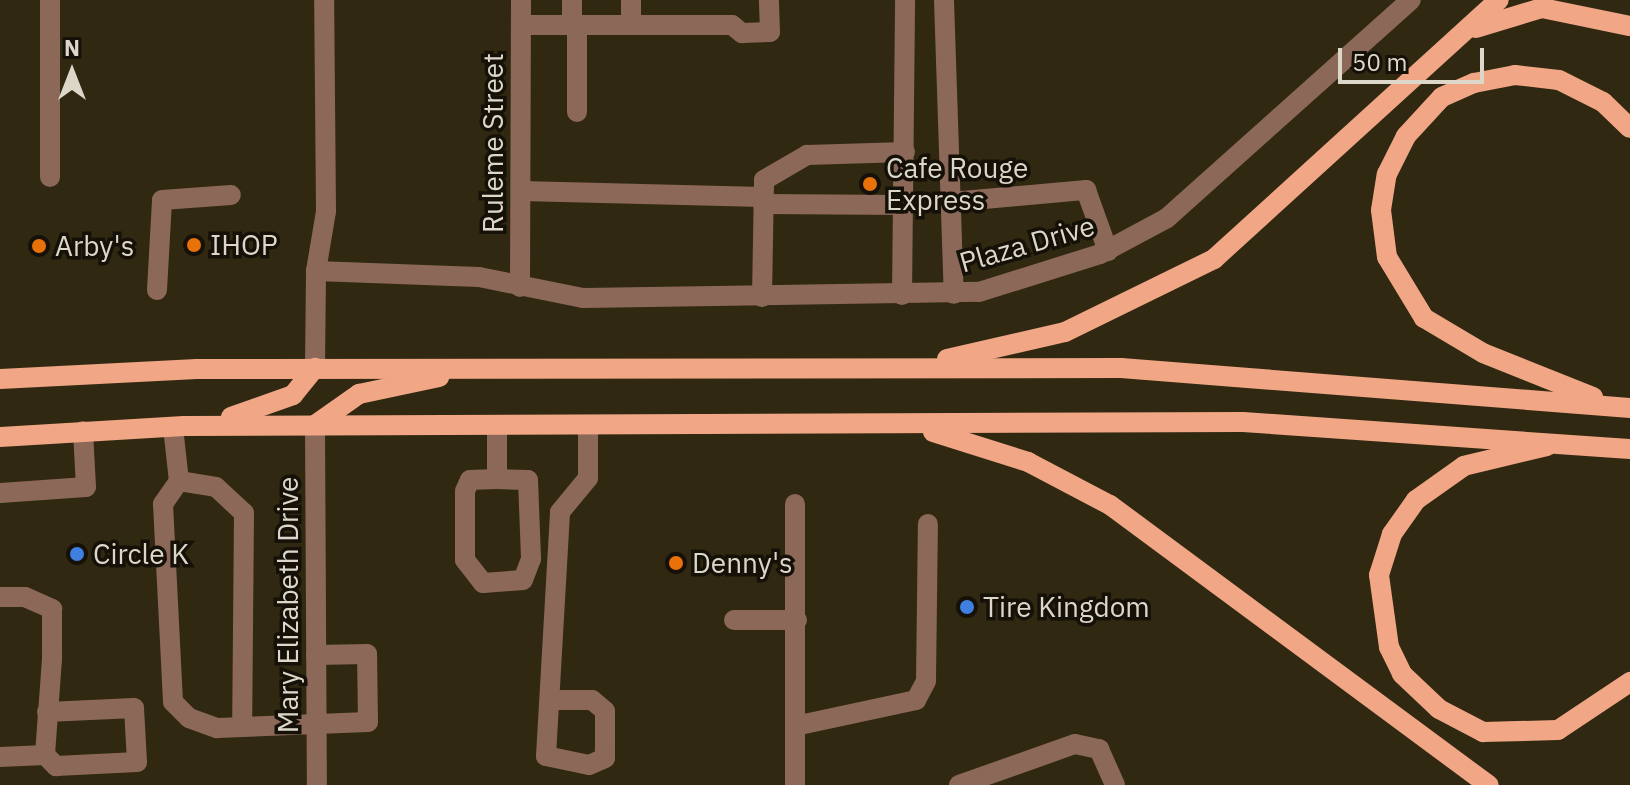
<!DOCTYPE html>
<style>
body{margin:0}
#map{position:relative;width:1630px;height:785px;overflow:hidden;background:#302811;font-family:"IBM Plex Sans",sans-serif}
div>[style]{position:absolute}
.minor>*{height:20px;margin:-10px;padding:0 10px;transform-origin:10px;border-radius:10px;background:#8c6859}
.major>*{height:20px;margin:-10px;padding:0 10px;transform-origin:10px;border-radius:10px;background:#f1a686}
.dots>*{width:22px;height:22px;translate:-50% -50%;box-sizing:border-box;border:4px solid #151108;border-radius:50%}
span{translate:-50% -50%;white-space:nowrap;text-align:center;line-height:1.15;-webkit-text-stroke:7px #151108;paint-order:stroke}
.street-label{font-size:28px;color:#ddd7ca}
.poi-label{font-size:28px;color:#ddd7ca}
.left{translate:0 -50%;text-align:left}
.north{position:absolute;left:32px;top:32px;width:80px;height:80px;-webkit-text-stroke:6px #151108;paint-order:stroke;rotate:0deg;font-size:22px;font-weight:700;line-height:32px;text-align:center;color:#ddd7ca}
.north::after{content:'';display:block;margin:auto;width:28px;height:36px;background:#ddd7ca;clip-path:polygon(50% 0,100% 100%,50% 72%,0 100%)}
.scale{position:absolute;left:1338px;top:48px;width:146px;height:36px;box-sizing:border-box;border:4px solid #ddd7ca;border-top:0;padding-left:10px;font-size:24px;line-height:28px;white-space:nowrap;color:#ddd7ca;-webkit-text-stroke:6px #151108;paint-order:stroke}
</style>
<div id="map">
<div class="minor">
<div style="left:572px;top:0;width:25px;rotate:90deg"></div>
<div style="left:631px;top:0;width:25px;rotate:90deg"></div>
<div style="left:944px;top:0;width:294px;rotate:88.1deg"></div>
<div style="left:521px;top:25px;width:211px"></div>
<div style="left:732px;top:25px;width:13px;rotate:39deg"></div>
<div style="left:742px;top:33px;width:28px;rotate:-2deg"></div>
<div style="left:770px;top:32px;width:32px;rotate:-92deg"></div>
<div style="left:577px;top:112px;width:87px;rotate:-90deg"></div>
<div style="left:50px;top:177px;width:177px;rotate:-90deg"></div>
<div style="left:521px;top:191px;width:242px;rotate:1.4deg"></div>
<div style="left:951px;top:202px;width:136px;rotate:-5.1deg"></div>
<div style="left:1086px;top:190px;width:65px;rotate:70.2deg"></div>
<div style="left:763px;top:204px;width:141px;rotate:0.4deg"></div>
<div style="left:316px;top:271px;width:163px;rotate:2.1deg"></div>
<div style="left:479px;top:277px;width:106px;rotate:11.4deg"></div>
<div style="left:583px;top:298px;width:396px;rotate:-0.9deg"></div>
<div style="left:979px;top:292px;width:127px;rotate:-17.4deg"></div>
<div style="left:1100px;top:254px;width:76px;rotate:-28.2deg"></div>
<div style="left:1167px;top:218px;width:327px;rotate:-41.8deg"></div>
<div style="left:520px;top:287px;width:287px;rotate:-89.8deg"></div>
<div style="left:157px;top:290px;width:90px;rotate:-86.8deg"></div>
<div style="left:162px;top:200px;width:69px;rotate:-4.1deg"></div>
<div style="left:902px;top:295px;width:295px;rotate:-89.4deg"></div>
<div style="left:762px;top:297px;width:117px;rotate:-89deg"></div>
<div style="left:764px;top:180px;width:50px;rotate:-30.2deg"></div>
<div style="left:807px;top:155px;width:98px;rotate:-1.8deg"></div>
<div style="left:315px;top:368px;width:97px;rotate:-89.4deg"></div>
<div style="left:316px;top:271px;width:61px;rotate:-80.5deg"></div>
<div style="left:326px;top:211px;width:211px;rotate:-90.5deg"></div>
<div style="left:315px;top:425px;width:360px;rotate:89.7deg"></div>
<div style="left:497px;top:425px;width:54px;rotate:90deg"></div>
<div style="left:497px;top:479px;width:31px;rotate:2deg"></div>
<div style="left:528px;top:480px;width:79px;rotate:87.8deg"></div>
<div style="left:531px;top:559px;width:22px;rotate:111deg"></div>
<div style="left:523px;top:580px;width:40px;rotate:175.7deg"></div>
<div style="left:483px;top:583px;width:29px;rotate:-128deg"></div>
<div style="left:465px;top:560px;width:69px;rotate:-90deg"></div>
<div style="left:465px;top:491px;width:12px;rotate:-66deg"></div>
<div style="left:470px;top:480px;width:27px;rotate:-2deg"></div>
<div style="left:173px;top:427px;width:54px;rotate:83.7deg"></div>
<div style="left:179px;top:481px;width:28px;rotate:125deg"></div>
<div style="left:163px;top:504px;width:198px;rotate:87.1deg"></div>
<div style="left:173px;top:702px;width:23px;rotate:45deg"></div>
<div style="left:189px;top:718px;width:30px;rotate:20deg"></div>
<div style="left:217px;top:728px;width:151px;rotate:-2.3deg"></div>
<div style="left:368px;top:722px;width:68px;rotate:-90.8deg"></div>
<div style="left:367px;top:654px;width:51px;rotate:178.9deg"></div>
<div style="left:179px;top:481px;width:37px;rotate:9deg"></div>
<div style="left:216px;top:487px;width:38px;rotate:43deg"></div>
<div style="left:244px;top:513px;width:213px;rotate:90.5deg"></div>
<div style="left:0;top:493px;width:86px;rotate:-4deg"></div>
<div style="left:86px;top:487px;width:56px;rotate:-93.1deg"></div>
<div style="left:0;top:597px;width:25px"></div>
<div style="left:25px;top:597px;width:30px;rotate:24deg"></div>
<div style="left:52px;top:609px;width:50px;rotate:90deg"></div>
<div style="left:52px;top:659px;width:96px;rotate:94.2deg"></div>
<div style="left:45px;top:755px;width:45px;rotate:177.5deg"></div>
<div style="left:734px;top:620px;width:63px"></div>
<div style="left:552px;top:700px;width:40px"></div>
<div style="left:592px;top:700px;width:17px;rotate:40deg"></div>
<div style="left:605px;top:711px;width:47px;rotate:90deg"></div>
<div style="left:605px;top:758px;width:17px;rotate:156deg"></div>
<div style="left:589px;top:765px;width:44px;rotate:-168.2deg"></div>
<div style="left:546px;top:756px;width:244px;rotate:-86.7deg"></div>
<div style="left:560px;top:512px;width:44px;rotate:-50.5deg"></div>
<div style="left:588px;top:478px;width:53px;rotate:-90deg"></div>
<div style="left:795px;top:726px;width:124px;rotate:-12.1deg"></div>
<div style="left:916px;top:700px;width:21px;rotate:-62deg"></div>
<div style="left:926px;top:681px;width:157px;rotate:-89.3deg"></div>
<div style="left:45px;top:755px;width:16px;rotate:45deg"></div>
<div style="left:56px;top:766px;width:81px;rotate:-2.8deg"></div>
<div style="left:137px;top:762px;width:54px;rotate:-93.2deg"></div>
<div style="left:134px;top:708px;width:87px;rotate:177.4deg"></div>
<div style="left:795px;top:785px;width:281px;rotate:-90deg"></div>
<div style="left:959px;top:785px;width:123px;rotate:-19.5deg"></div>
<div style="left:1075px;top:744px;width:25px;rotate:12deg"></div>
<div style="left:1099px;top:749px;width:39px;rotate:66deg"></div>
</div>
<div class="major">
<div style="left:1476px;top:28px;width:69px;rotate:-16.9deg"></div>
<div style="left:1542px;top:8px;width:90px;rotate:11.6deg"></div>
<div style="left:947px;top:359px;width:121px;rotate:-12.9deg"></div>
<div style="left:1065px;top:332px;width:166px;rotate:-26.1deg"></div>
<div style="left:1214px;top:259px;width:385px;rotate:-42.3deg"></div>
<div style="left:0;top:379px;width:197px;rotate:-2.9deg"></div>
<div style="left:197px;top:369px;width:924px;rotate:-0.06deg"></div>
<div style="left:1121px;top:368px;width:511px;rotate:4.49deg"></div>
<div style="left:1593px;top:397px;width:118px;rotate:-158.2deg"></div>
<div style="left:1483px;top:353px;width:69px;rotate:-149.3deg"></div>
<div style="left:1424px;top:318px;width:71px;rotate:-121.2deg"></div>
<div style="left:1387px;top:257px;width:47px;rotate:-97.3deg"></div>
<div style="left:1381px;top:210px;width:36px;rotate:-81deg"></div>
<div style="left:1387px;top:174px;width:42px;rotate:-63.4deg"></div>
<div style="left:1406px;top:136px;width:53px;rotate:-47.3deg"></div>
<div style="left:1442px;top:97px;width:35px;rotate:-24deg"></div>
<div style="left:1474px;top:83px;width:42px;rotate:-11deg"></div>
<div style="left:1515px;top:75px;width:44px;rotate:6.5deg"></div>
<div style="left:1559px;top:80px;width:49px;rotate:26.6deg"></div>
<div style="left:1603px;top:102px;width:37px;rotate:44deg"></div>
<div style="left:231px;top:417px;width:66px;rotate:-19.5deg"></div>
<div style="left:293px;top:395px;width:35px;rotate:-51deg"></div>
<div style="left:315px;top:425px;width:54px;rotate:-35.2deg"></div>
<div style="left:359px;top:394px;width:82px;rotate:-12deg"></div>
<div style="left:933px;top:432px;width:100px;rotate:17.5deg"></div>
<div style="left:1028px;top:462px;width:93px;rotate:27.7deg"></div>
<div style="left:1110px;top:505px;width:471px;rotate:36.5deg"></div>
<div style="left:0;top:437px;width:184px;rotate:-3.4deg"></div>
<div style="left:184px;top:426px;width:1059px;rotate:-0.22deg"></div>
<div style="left:1243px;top:422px;width:388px;rotate:4deg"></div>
<div style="left:1547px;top:446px;width:85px;rotate:166.5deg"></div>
<div style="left:1464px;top:466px;width:59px;rotate:144.7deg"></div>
<div style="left:1416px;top:500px;width:42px;rotate:125.2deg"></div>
<div style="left:1392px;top:534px;width:43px;rotate:107.6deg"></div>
<div style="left:1379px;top:575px;width:73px;rotate:82.1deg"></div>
<div style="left:1389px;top:647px;width:30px;rotate:64deg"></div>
<div style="left:1402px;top:674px;width:51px;rotate:43.4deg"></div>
<div style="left:1439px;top:709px;width:50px;rotate:27.6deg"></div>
<div style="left:1483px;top:732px;width:75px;rotate:-1.5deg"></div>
<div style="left:1558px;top:730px;width:87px;rotate:-33.7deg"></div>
</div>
<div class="dots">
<div style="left:870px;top:184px;background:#e8710a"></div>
<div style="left:194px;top:245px;background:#e8710a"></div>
<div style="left:39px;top:246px;background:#e8710a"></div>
<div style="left:77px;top:554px;background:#3f7fe0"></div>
<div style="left:676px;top:563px;background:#e8710a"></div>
<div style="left:967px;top:607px;background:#3f7fe0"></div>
</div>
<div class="street-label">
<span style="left:493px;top:143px;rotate:-90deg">Ruleme Street</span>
<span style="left:1027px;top:244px;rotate:-16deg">Plaza Drive</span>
<span style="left:288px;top:605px;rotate:-90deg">Mary Elizabeth Drive</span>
</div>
<div class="poi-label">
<span class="left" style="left:886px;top:184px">Cafe Rouge<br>Express</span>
<span class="left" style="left:210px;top:245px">IHOP</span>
<span class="left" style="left:55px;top:246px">Arby's</span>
<span class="left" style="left:93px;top:554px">Circle K</span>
<span class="left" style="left:692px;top:563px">Denny's</span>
<span class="left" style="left:983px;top:607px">Tire Kingdom</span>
</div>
<div class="north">N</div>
<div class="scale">50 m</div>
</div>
